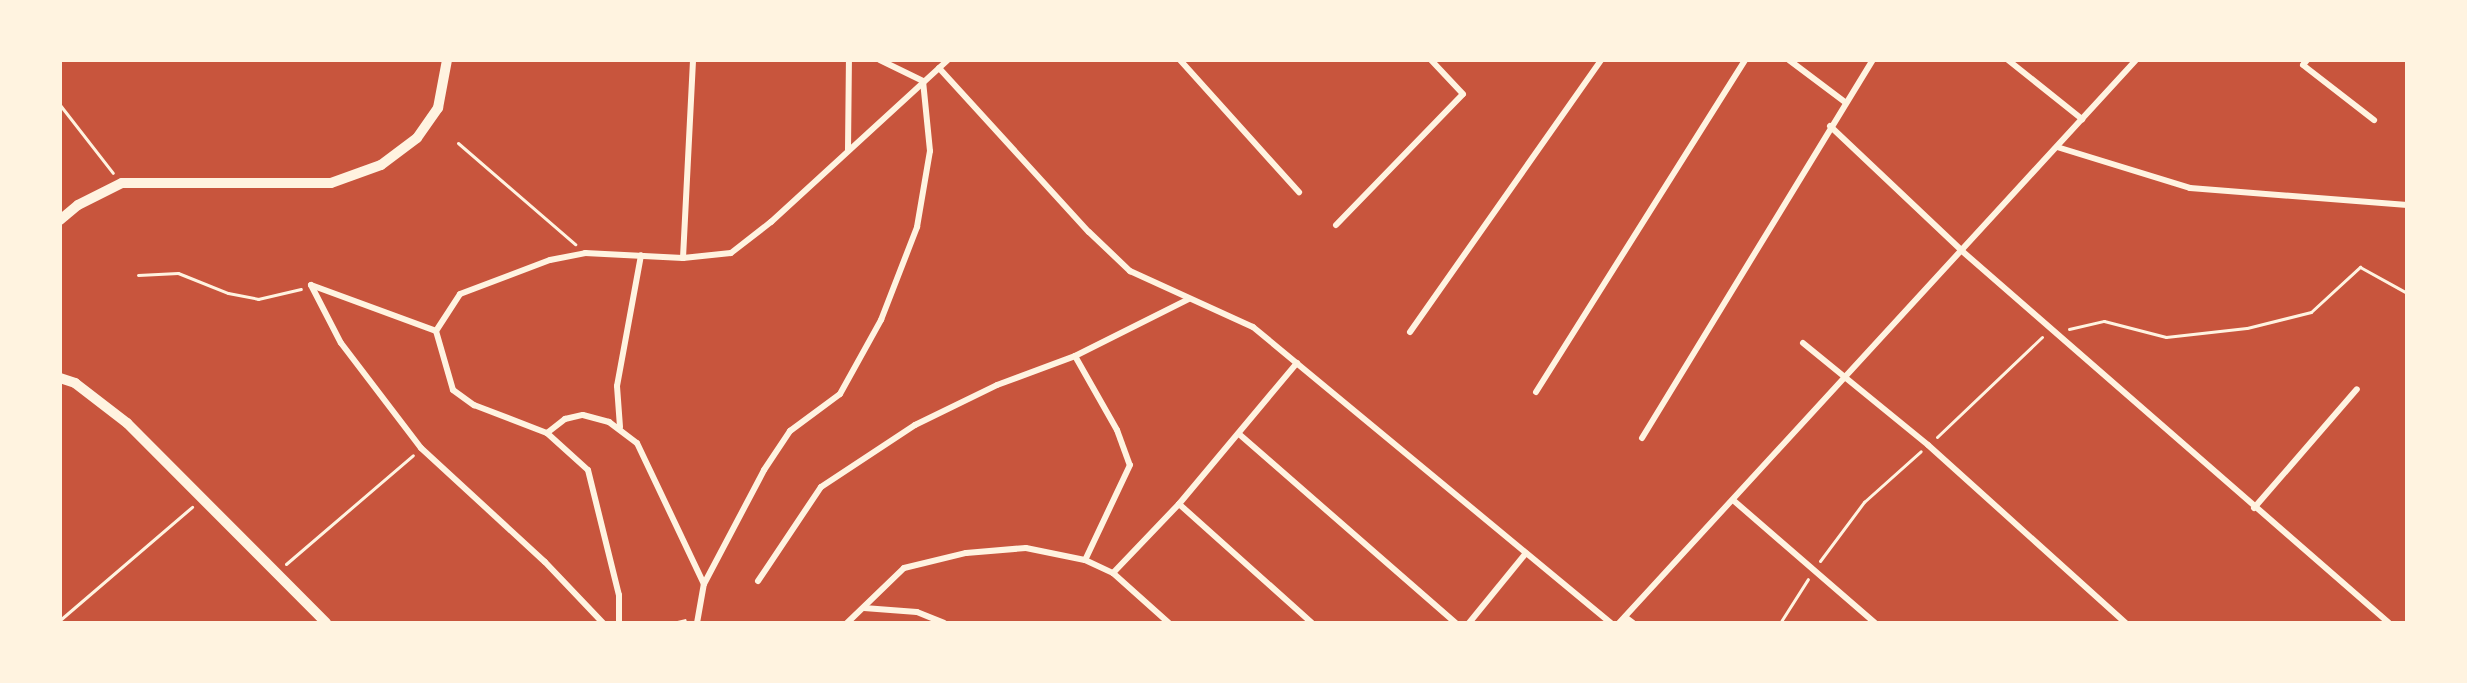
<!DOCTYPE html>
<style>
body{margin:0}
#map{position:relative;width:2467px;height:683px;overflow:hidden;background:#c8553d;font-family:Georgia,serif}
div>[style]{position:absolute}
.path>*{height:3px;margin:-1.5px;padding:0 1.5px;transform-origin:1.5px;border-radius:1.5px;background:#fff3e0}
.minor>*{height:6px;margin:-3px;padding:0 3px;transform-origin:3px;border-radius:3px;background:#fff3e0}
.tertiary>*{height:10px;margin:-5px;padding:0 5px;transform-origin:5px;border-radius:5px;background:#fff3e0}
span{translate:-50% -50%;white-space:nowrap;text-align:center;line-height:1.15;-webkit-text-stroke:5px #fff3e0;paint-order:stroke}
.frame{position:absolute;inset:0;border:62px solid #fff3e0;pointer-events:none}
</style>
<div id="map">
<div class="path">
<div style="left:60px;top:105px;width:86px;rotate:52.1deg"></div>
<div style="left:458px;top:143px;width:155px;rotate:40.8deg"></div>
<div style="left:138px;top:275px;width:40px;rotate:-2.9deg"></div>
<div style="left:178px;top:273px;width:54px;rotate:21.8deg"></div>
<div style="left:228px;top:293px;width:31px;rotate:11deg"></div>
<div style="left:258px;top:299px;width:44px;rotate:-13.1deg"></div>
<div style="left:2069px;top:329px;width:36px;rotate:-13deg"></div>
<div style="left:2104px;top:321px;width:64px;rotate:14.5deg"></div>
<div style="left:2166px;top:337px;width:81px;rotate:-6.3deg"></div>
<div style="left:2247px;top:328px;width:66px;rotate:-14deg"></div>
<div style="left:2311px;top:312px;width:67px;rotate:-42.6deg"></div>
<div style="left:2360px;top:267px;width:54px;rotate:29deg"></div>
<div style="left:1937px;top:437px;width:145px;rotate:-43.6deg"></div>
<div style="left:1820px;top:561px;width:74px;rotate:-53.3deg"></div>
<div style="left:1864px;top:502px;width:76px;rotate:-41.8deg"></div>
<div style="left:286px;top:564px;width:167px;rotate:-40.6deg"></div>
<div style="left:60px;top:620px;width:174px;rotate:-40.6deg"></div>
<div style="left:673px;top:623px;width:12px;rotate:-14deg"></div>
<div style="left:1780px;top:623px;width:52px;rotate:-57.5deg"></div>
</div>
<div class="minor">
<div style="left:1180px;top:60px;width:178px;rotate:48deg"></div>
<div style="left:1789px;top:60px;width:71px;rotate:37deg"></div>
<div style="left:2008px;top:60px;width:95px;rotate:38.6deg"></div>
<div style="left:2307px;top:60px;width:6px;rotate:129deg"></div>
<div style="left:2303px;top:65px;width:90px;rotate:37.8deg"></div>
<div style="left:939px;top:68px;width:222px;rotate:47.6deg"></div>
<div style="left:1089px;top:232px;width:57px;rotate:43.6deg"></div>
<div style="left:1130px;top:271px;width:135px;rotate:24.5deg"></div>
<div style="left:1253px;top:327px;width:465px;rotate:39.6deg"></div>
<div style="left:1830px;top:126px;width:182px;rotate:43.4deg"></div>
<div style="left:1962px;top:251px;width:566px;rotate:41.06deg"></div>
<div style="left:2057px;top:147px;width:139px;rotate:17.1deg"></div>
<div style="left:2190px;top:188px;width:218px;rotate:4.5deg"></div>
<div style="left:848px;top:150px;width:90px;rotate:-89.4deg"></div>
<div style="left:1336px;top:225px;width:182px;rotate:-45.9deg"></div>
<div style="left:1463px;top:94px;width:47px;rotate:-133.3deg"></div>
<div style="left:683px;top:258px;width:198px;rotate:-87.1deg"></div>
<div style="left:311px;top:285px;width:133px;rotate:20.2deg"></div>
<div style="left:436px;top:331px;width:44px;rotate:-57deg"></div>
<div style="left:460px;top:294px;width:96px;rotate:-20.7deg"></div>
<div style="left:550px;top:260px;width:36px;rotate:-11deg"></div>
<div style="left:585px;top:253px;width:98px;rotate:2.9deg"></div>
<div style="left:683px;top:258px;width:48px;rotate:-5.9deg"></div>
<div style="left:731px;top:253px;width:51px;rotate:-37.8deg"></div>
<div style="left:771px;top:222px;width:240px;rotate:-42.5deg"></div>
<div style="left:311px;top:285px;width:65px;rotate:62.7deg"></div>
<div style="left:341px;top:343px;width:132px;rotate:52.7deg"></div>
<div style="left:421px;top:448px;width:168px;rotate:42.6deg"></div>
<div style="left:545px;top:562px;width:84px;rotate:46.4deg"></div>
<div style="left:436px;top:331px;width:61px;rotate:73.9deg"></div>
<div style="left:453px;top:390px;width:26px;rotate:36deg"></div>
<div style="left:474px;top:405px;width:78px;rotate:21deg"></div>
<div style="left:547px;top:433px;width:23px;rotate:-38deg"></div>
<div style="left:565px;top:419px;width:18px;rotate:-13deg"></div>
<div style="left:583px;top:415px;width:27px;rotate:15deg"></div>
<div style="left:609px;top:422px;width:35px;rotate:37deg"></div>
<div style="left:637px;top:443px;width:156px;rotate:64.6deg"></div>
<div style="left:1410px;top:332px;width:332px;rotate:-54.9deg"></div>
<div style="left:1803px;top:343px;width:161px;rotate:39.2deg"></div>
<div style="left:1928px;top:445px;width:266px;rotate:42deg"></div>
<div style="left:1075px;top:356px;width:85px;rotate:60.4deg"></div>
<div style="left:1117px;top:430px;width:37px;rotate:70deg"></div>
<div style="left:1130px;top:465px;width:105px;rotate:115.3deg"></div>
<div style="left:1536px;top:392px;width:392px;rotate:-57.8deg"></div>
<div style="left:620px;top:427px;width:41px;rotate:-94.2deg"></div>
<div style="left:617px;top:386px;width:133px;rotate:-79.6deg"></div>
<div style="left:547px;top:433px;width:55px;rotate:42.1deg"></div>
<div style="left:588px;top:470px;width:129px;rotate:76.1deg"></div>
<div style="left:619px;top:595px;width:28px;rotate:90deg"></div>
<div style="left:1239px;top:434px;width:288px;rotate:41.1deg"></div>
<div style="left:1642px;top:438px;width:443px;rotate:-58.6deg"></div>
<div style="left:1733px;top:500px;width:188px;rotate:40.9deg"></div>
<div style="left:1179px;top:504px;width:178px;rotate:41.8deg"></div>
<div style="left:2254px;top:508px;width:157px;rotate:-49.1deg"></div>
<div style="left:1113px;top:573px;width:95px;rotate:-46.3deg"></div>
<div style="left:1179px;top:504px;width:184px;rotate:-50.1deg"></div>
<div style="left:758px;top:581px;width:113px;rotate:-56.2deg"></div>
<div style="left:821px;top:487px;width:113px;rotate:-33.4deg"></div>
<div style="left:915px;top:425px;width:91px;rotate:-26deg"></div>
<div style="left:997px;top:385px;width:83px;rotate:-20.4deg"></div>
<div style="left:1075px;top:356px;width:127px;rotate:-26.6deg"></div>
<div style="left:864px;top:608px;width:53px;rotate:4.3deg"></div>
<div style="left:917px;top:612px;width:29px;rotate:22deg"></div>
<div style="left:1625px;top:617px;width:10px;rotate:37deg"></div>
<div style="left:697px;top:623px;width:40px;rotate:-80deg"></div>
<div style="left:704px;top:584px;width:129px;rotate:-62.2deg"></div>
<div style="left:764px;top:470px;width:47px;rotate:-56.3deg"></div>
<div style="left:790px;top:431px;width:62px;rotate:-36.5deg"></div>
<div style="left:840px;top:394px;width:85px;rotate:-61deg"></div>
<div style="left:881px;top:320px;width:100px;rotate:-68.8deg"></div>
<div style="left:917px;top:227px;width:77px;rotate:-80.3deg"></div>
<div style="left:930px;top:151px;width:70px;rotate:-95.7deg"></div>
<div style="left:923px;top:81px;width:48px;rotate:-154deg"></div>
<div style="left:847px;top:623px;width:79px;rotate:-44deg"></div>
<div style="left:904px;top:568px;width:64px;rotate:-13.6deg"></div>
<div style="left:966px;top:553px;width:60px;rotate:-4.8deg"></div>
<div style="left:1026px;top:548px;width:60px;rotate:11.5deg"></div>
<div style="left:1085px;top:560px;width:31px;rotate:25deg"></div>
<div style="left:1113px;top:573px;width:75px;rotate:41.8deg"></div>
<div style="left:1469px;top:623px;width:90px;rotate:-50.8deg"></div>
<div style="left:1619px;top:623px;width:764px;rotate:-47.44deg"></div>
</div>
<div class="tertiary">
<div style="left:60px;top:220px;width:23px;rotate:-40deg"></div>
<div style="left:78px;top:205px;width:49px;rotate:-26.6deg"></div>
<div style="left:122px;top:183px;width:209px"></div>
<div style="left:331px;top:183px;width:53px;rotate:-19.8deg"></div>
<div style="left:381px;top:165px;width:45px;rotate:-36.9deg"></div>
<div style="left:417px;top:138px;width:37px;rotate:-55deg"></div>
<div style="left:438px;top:108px;width:49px;rotate:-79.4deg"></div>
<div style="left:60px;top:378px;width:16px;rotate:18deg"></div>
<div style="left:75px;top:383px;width:66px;rotate:37.6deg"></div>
<div style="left:127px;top:423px;width:282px;rotate:45.1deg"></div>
</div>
<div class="frame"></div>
</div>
